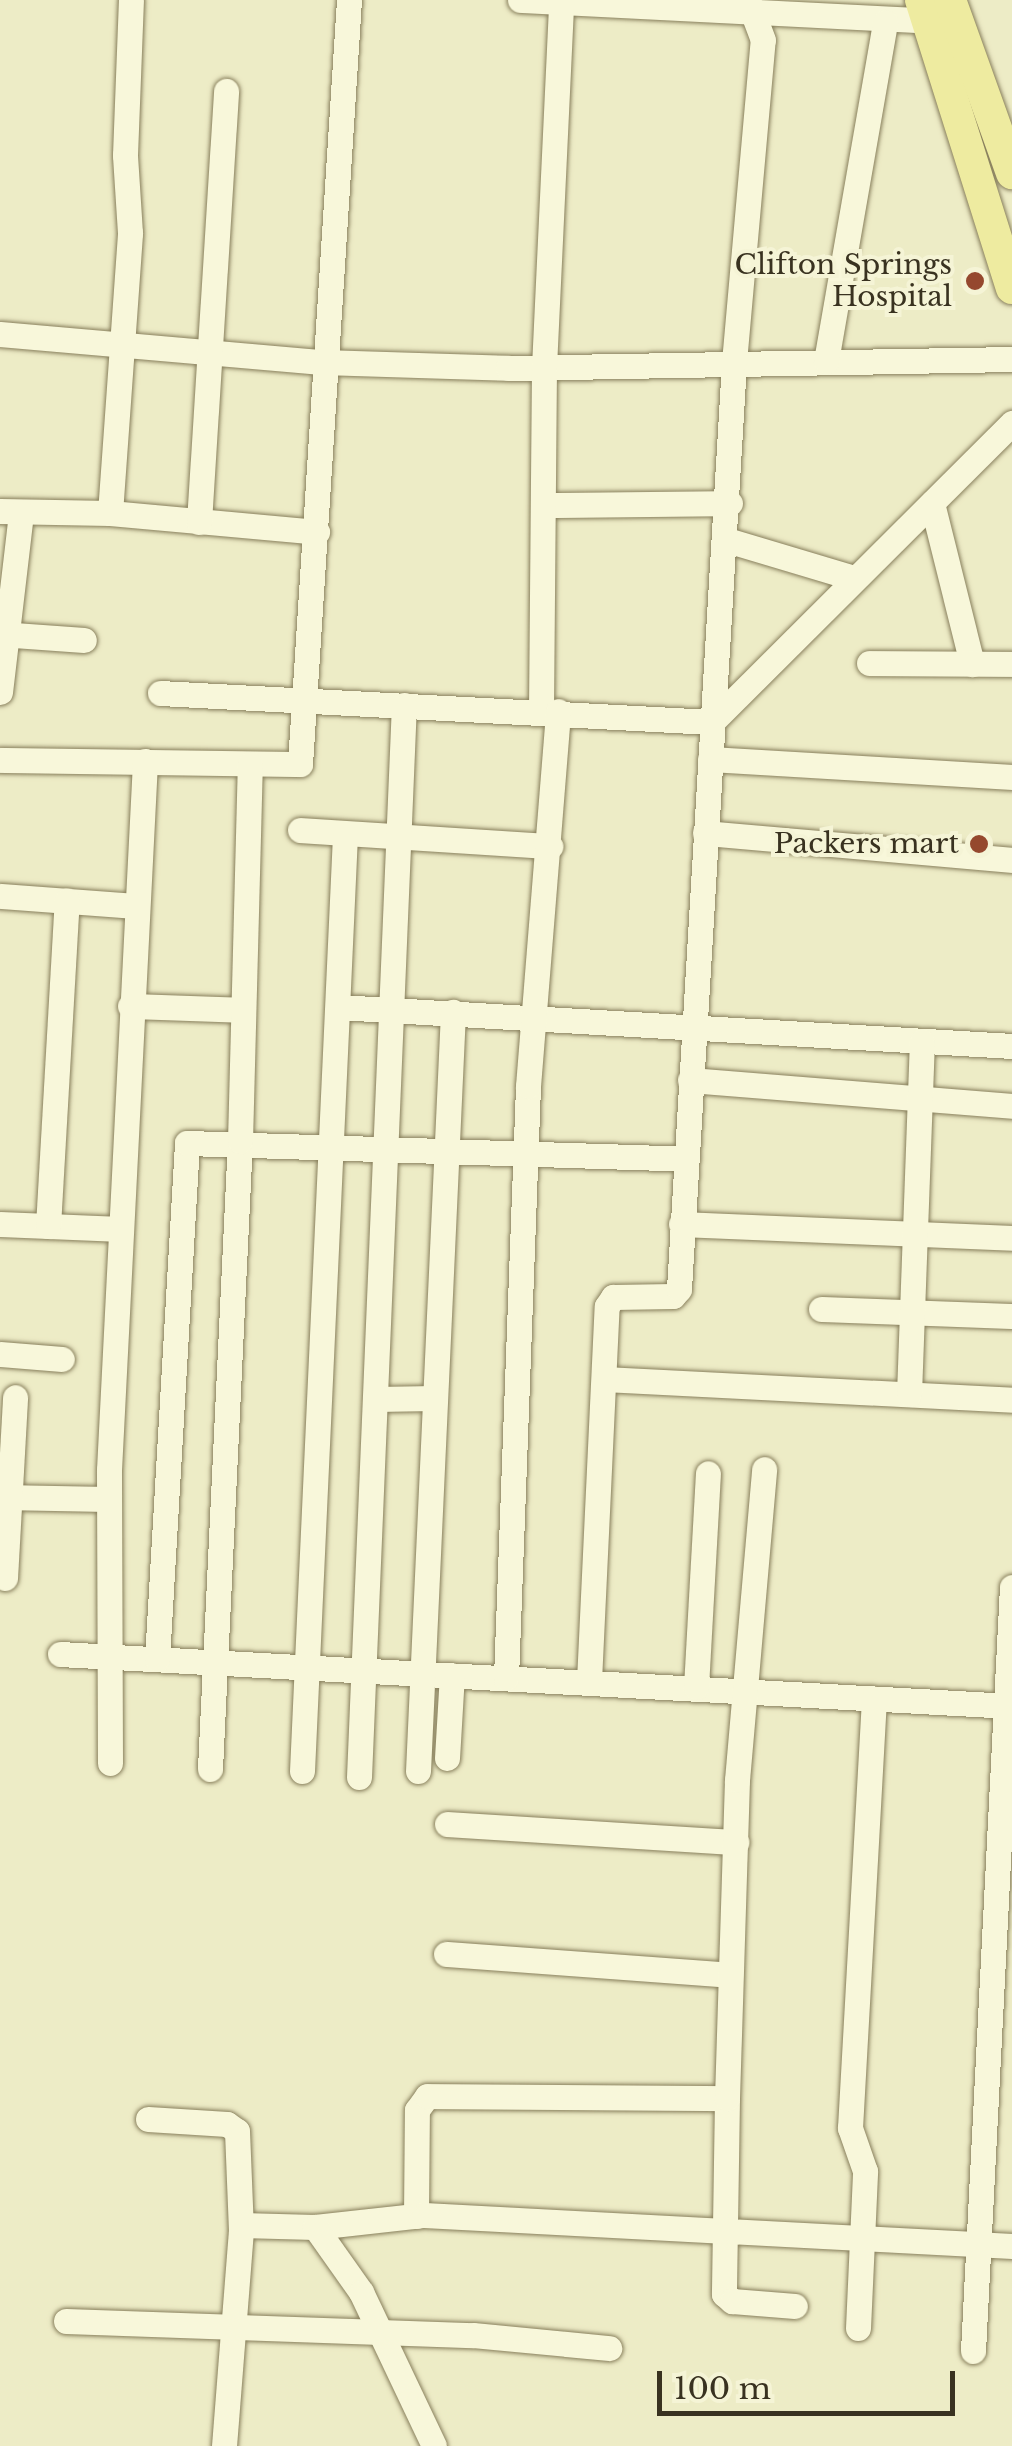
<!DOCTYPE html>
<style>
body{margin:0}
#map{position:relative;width:1012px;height:2446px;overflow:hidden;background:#edecc6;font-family:"Libre Baskerville",serif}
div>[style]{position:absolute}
.roads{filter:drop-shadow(0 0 2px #887f5c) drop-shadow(0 0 2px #887f5c)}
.minor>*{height:25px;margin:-12.5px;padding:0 12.5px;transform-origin:12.5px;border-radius:12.5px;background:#f8f7da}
.major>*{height:32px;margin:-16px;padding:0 16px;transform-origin:16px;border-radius:16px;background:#eeeba0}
.dots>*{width:28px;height:28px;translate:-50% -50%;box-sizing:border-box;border:5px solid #f5f4d6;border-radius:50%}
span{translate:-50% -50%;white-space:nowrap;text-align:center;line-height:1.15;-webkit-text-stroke:8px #f5f4d6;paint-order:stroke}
.poi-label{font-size:28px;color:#393220}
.right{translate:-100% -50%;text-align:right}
.scale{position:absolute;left:657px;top:2371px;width:298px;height:45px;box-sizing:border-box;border:5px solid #393220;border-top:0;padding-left:12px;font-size:30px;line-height:35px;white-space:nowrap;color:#393220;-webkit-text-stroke:8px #f5f4d6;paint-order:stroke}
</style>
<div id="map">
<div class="roads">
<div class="minor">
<div style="left:520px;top:0;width:409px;rotate:2.9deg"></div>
<div style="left:0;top:334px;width:323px;rotate:5deg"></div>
<div style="left:322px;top:362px;width:186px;rotate:1.8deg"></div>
<div style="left:508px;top:368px;width:504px;rotate:-1.02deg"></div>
<div style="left:826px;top:361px;width:344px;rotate:-80.1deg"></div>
<div style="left:932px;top:503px;width:166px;rotate:76deg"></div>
<div style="left:547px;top:505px;width:183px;rotate:-0.6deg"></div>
<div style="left:0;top:511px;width:110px;rotate:1deg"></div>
<div style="left:110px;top:513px;width:208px;rotate:5.2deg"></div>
<div style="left:110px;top:513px;width:281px;rotate:-85.9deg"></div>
<div style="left:130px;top:233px;width:78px;rotate:-93.7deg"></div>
<div style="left:125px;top:155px;width:155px;rotate:-87.8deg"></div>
<div style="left:199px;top:522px;width:432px;rotate:-86.4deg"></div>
<div style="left:727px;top:540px;width:133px;rotate:16.7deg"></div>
<div style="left:0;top:634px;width:84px;rotate:4.1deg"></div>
<div style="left:869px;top:663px;width:143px;rotate:0.4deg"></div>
<div style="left:0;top:692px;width:181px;rotate:-83.3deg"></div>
<div style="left:160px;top:693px;width:553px;rotate:3.01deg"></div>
<div style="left:712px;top:722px;width:424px;rotate:-44.9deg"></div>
<div style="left:541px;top:710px;width:343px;rotate:-89.5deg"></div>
<div style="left:544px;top:367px;width:367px;rotate:-87.3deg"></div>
<div style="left:710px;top:759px;width:303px;rotate:3.4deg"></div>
<div style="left:0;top:760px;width:300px;rotate:0.8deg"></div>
<div style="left:300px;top:764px;width:766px;rotate:-86.33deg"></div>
<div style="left:300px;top:830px;width:251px;rotate:3.7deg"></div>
<div style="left:705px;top:833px;width:308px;rotate:5deg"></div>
<div style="left:0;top:896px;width:137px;rotate:4.2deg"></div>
<div style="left:130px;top:1006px;width:112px;rotate:2deg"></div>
<div style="left:338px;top:1007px;width:675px;rotate:3.31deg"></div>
<div style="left:690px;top:1080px;width:323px;rotate:4.6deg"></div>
<div style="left:0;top:1224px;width:121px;rotate:2.4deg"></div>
<div style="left:681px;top:1224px;width:331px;rotate:2.4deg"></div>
<div style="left:48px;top:1226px;width:326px;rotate:-86.7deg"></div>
<div style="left:821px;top:1309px;width:191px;rotate:2.1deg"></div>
<div style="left:0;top:1354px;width:62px;rotate:4.6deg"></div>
<div style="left:604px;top:1379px;width:409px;rotate:2.9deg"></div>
<div style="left:909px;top:1394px;width:353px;rotate:-87.9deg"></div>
<div style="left:375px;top:1399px;width:60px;rotate:-1deg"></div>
<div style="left:0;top:1497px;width:109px;rotate:1.1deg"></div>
<div style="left:5px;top:1578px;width:181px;rotate:-86.8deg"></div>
<div style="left:60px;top:1654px;width:953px;rotate:3.13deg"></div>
<div style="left:157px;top:1659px;width:517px;rotate:-86.67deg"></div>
<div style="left:187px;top:1143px;width:497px;rotate:1.8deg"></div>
<div style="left:506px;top:1678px;width:592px;rotate:-87.87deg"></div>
<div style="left:528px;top:1086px;width:376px;rotate:-85.4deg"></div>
<div style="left:589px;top:1681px;width:375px;rotate:-87.3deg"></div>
<div style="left:607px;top:1306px;width:11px;rotate:-56deg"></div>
<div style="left:613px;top:1297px;width:60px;rotate:-1deg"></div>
<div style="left:673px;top:1296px;width:9px;rotate:-49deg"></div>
<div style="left:679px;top:1289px;width:929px;rotate:-86.6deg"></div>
<div style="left:734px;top:362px;width:323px;rotate:-84.9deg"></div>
<div style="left:763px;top:40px;width:43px;rotate:-110.6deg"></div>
<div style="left:696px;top:1687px;width:214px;rotate:-86.8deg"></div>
<div style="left:447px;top:1758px;width:83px;rotate:-86.6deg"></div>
<div style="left:110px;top:1763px;width:293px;rotate:-90.2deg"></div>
<div style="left:109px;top:1470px;width:710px;rotate:-87.09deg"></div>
<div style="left:210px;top:1769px;width:629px;rotate:-87.27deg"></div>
<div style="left:240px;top:1141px;width:377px;rotate:-88.5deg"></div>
<div style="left:302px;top:1771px;width:936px;rotate:-87.37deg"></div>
<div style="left:418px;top:1771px;width:760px;rotate:-87.36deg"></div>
<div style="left:359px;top:1777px;width:1073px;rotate:-87.6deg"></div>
<div style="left:447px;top:1824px;width:290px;rotate:3.6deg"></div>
<div style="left:446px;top:1954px;width:285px;rotate:4.2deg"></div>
<div style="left:727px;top:2098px;width:196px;rotate:90.9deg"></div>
<div style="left:724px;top:2294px;width:11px;rotate:41deg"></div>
<div style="left:732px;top:2301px;width:63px;rotate:4.5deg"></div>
<div style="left:148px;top:2119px;width:79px;rotate:3.6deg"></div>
<div style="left:227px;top:2124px;width:12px;rotate:35deg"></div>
<div style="left:237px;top:2131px;width:99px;rotate:87.7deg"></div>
<div style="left:241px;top:2230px;width:217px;rotate:94.5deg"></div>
<div style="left:416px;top:2216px;width:106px;rotate:-89.5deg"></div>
<div style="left:417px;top:2110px;width:17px;rotate:-54deg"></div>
<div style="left:427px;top:2096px;width:300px;rotate:0.4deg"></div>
<div style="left:727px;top:2098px;width:318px;rotate:-88.2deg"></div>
<div style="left:737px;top:1780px;width:312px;rotate:-85deg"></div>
<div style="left:241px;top:2225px;width:74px;rotate:1.5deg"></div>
<div style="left:315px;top:2227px;width:110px;rotate:-6.3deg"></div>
<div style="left:424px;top:2215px;width:589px;rotate:3.02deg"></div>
<div style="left:315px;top:2227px;width:80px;rotate:54.7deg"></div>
<div style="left:361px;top:2292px;width:170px;rotate:64.6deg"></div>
<div style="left:66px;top:2321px;width:407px;rotate:2deg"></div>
<div style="left:473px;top:2335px;width:137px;rotate:5.5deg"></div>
<div style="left:858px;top:2328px;width:157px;rotate:-87.4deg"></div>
<div style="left:865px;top:2171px;width:46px;rotate:-109.2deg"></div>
<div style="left:850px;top:2128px;width:430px;rotate:-86.8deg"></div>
<div style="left:973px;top:2351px;width:765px;rotate:-87.08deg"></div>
</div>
<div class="major">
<div style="left:921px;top:0;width:302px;rotate:72.5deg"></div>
<div style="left:950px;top:0;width:184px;rotate:70.3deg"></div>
</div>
</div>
<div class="dots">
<div style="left:975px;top:281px;background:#95482e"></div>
<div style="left:979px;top:844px;background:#95482e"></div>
</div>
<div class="poi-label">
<span class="right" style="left:952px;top:281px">Clifton Springs<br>Hospital</span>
<span class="right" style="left:959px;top:844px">Packers mart</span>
</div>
<div class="scale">100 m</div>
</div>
